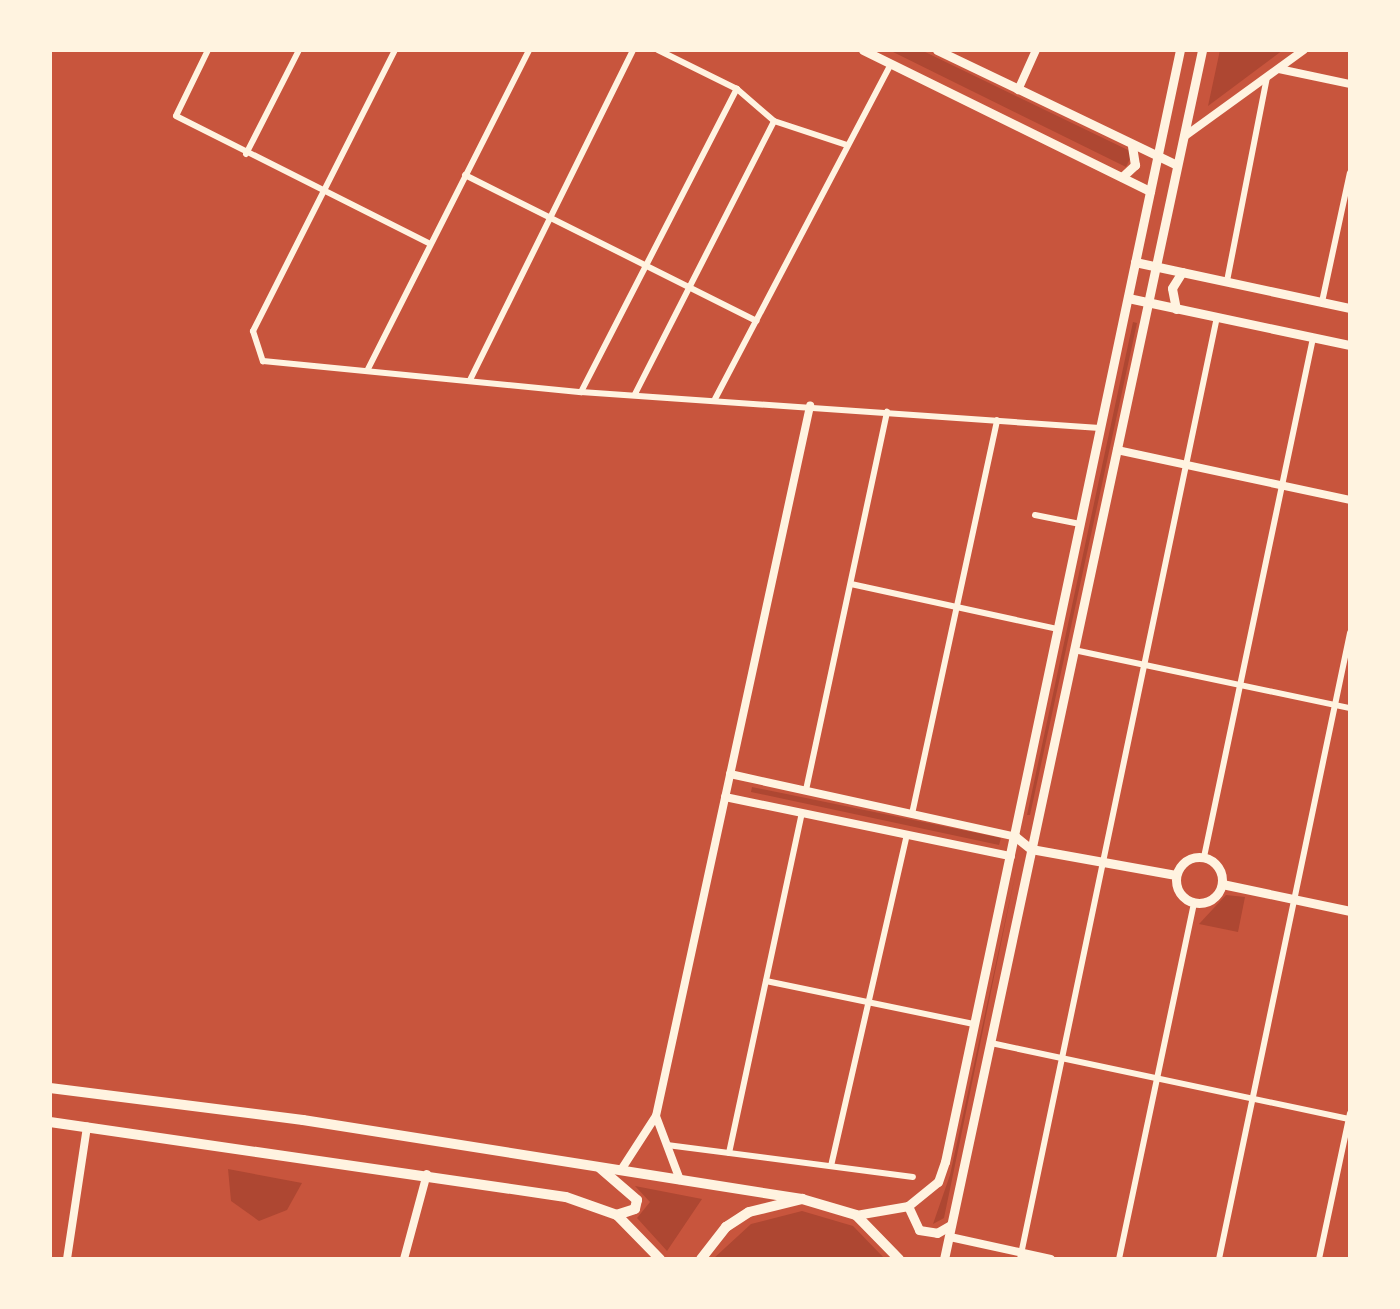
<!DOCTYPE html>
<style>
body{margin:0}
#map{position:relative;width:1400px;height:1309px;overflow:hidden;background:#c8553d;font-family:Karla,sans-serif}
div>[style]{position:absolute}
.green>*{inset:0;background:#ae4732}
.minor>*{height:6px;margin:-3px;padding:0 3px;transform-origin:3px;border-radius:3px;background:#fff3e0}
.tertiary>*{height:8px;margin:-4px;padding:0 4px;transform-origin:4px;border-radius:4px;background:#fff3e0}
.secondary>*{height:9px;margin:-4.5px;padding:0 4.5px;transform-origin:4.5px;border-radius:4.5px;background:#fff3e0}
.secondary>.ring{margin:-4.5px;padding:0;box-sizing:content-box;background:none;border:9px solid #fff3e0;border-radius:50%}
.primary>*{height:10px;margin:-5px;padding:0 5px;transform-origin:5px;border-radius:5px;background:#fff3e0}
span{translate:-50% -50%;white-space:nowrap;text-align:center;line-height:1.15;-webkit-text-stroke:8px #fff3e0;paint-order:stroke}
.frame{position:absolute;inset:0;border:52px solid #fff3e0;pointer-events:none}
</style>
<div id="map">
<div class="green">
<div style="clip-path:polygon(889px 50px,921px 50px,1130px 151px,1130px 159px,1126px 167px)"></div>
<div style="clip-path:polygon(1220px 50px,1283px 50px,1208px 106px)"></div>
<div style="clip-path:polygon(1133px 322px,1137px 323px,1030px 815px,1027px 815px)"></div>
<div style="clip-path:polygon(752px 787px,1001px 838px,999px 845px,751px 792px)"></div>
<div style="clip-path:polygon(1016px 871px,944px 1218px,933px 1224px,950px 1175px)"></div>
<div style="clip-path:polygon(1226px 895px,1245px 897px,1238px 932px,1199px 924px)"></div>
<div style="clip-path:polygon(228px 1169px,302px 1183px,287px 1210px,259px 1221px,231px 1201px)"></div>
<div style="clip-path:polygon(635px 1186px,702px 1199px,667px 1251px,637px 1218px,650px 1202px)"></div>
<div style="clip-path:polygon(802px 1211px,853px 1226px,885px 1259px,713px 1259px,751px 1224px)"></div>
</div>
<div class="minor">
<div style="left:208px;top:50px;width:73px;rotate:115.9deg"></div>
<div style="left:176px;top:116px;width:284px;rotate:26.7deg"></div>
<div style="left:395px;top:50px;width:315px;rotate:116.8deg"></div>
<div style="left:253px;top:331px;width:32px;rotate:72deg"></div>
<div style="left:263px;top:361px;width:320px;rotate:5.6deg"></div>
<div style="left:581px;top:392px;width:520px;rotate:3.97deg"></div>
<div style="left:658px;top:50px;width:88px;rotate:26.3deg"></div>
<div style="left:737px;top:89px;width:49px;rotate:40.9deg"></div>
<div style="left:774px;top:121px;width:77px;rotate:18.2deg"></div>
<div style="left:246px;top:154px;width:117px;rotate:-63deg"></div>
<div style="left:465px;top:175px;width:326px;rotate:26.6deg"></div>
<div style="left:1227px;top:281px;width:207px;rotate:-78.9deg"></div>
<div style="left:1322px;top:302px;width:132px;rotate:-77.8deg"></div>
<div style="left:368px;top:369px;width:357px;rotate:-63.2deg"></div>
<div style="left:470px;top:380px;width:368px;rotate:-63.7deg"></div>
<div style="left:581px;top:392px;width:341px;rotate:-62.8deg"></div>
<div style="left:635px;top:394px;width:306px;rotate:-63deg"></div>
<div style="left:715px;top:399px;width:378px;rotate:-62.3deg"></div>
<div style="left:1035px;top:515px;width:46px;rotate:11.3deg"></div>
<div style="left:851px;top:584px;width:212px;rotate:12.3deg"></div>
<div style="left:1074px;top:650px;width:282px;rotate:11.9deg"></div>
<div style="left:806px;top:790px;width:387px;rotate:-77.9deg"></div>
<div style="left:912px;top:814px;width:403px;rotate:-77.8deg"></div>
<div style="left:1204px;top:857px;width:530px;rotate:-78.14deg"></div>
<div style="left:766px;top:981px;width:212px;rotate:11.7deg"></div>
<div style="left:991px;top:1043px;width:367px;rotate:12deg"></div>
<div style="left:667px;top:1145px;width:248px;rotate:7.4deg"></div>
<div style="left:729px;top:1153px;width:348px;rotate:-77.9deg"></div>
<div style="left:831px;top:1166px;width:340px;rotate:-77.1deg"></div>
<div style="left:1020px;top:1259px;width:962px;rotate:-78.19deg"></div>
<div style="left:1119px;top:1259px;width:364px;rotate:-78.1deg"></div>
<div style="left:1219px;top:1259px;width:640px;rotate:-78.18deg"></div>
<div style="left:1319px;top:1259px;width:149px;rotate:-78deg"></div>
</div>
<div class="tertiary">
<div style="left:1279px;top:69px;width:73px;rotate:11.9deg"></div>
<div style="left:1018px;top:90px;width:44px;rotate:-65.8deg"></div>
<div style="left:1185px;top:136px;width:147px;rotate:-35.9deg"></div>
<div style="left:1117px;top:450px;width:238px;rotate:12.1deg"></div>
<div style="left:730px;top:774px;width:293px;rotate:12.4deg"></div>
<div style="left:725px;top:797px;width:292px;rotate:11.7deg"></div>
<div style="left:621px;top:1170px;width:64px;rotate:-57.1deg"></div>
<div style="left:680px;top:1180px;width:68px;rotate:-110.6deg"></div>
<div style="left:656px;top:1116px;width:727px;rotate:-77.76deg"></div>
<div style="left:950px;top:1237px;width:103px;rotate:12.3deg"></div>
<div style="left:67px;top:1259px;width:134px;rotate:-81.4deg"></div>
<div style="left:404px;top:1259px;width:88px;rotate:-74.9deg"></div>
</div>
<div class="secondary">
<div style="left:863px;top:50px;width:320px;rotate:26.2deg"></div>
<div style="left:937px;top:50px;width:266px;rotate:25.6deg"></div>
<div style="left:1122px;top:177px;width:18px;rotate:-43deg"></div>
<div style="left:1135px;top:165px;width:19px;rotate:-99deg"></div>
<div style="left:1135px;top:262px;width:220px;rotate:12.1deg"></div>
<div style="left:1128px;top:298px;width:227px;rotate:12deg"></div>
<div style="left:1176px;top:309px;width:21px;rotate:-101deg"></div>
<div style="left:1172px;top:288px;width:19px;rotate:-58deg"></div>
<div style="left:1016px;top:837px;width:19px;rotate:39deg"></div>
<div style="left:1031px;top:849px;width:147px;rotate:10.2deg"></div>
<div class="ring" style="left:1176px;top:857px;width:37px;height:37px"></div>
<div style="left:1222px;top:884px;width:131px;rotate:11.9deg"></div>
<div style="left:908px;top:1206px;width:26px;rotate:65deg"></div>
<div style="left:919px;top:1230px;width:18px;rotate:9deg"></div>
<div style="left:937px;top:1233px;width:16px;rotate:-30deg"></div>
<div style="left:856px;top:1215px;width:53px;rotate:-9.8deg"></div>
<div style="left:908px;top:1206px;width:38px;rotate:-39deg"></div>
<div style="left:938px;top:1182px;width:21px;rotate:-71deg"></div>
<div style="left:945px;top:1162px;width:1137px;rotate:-78.07deg"></div>
<div style="left:944px;top:1259px;width:1236px;rotate:-77.95deg"></div>
</div>
<div class="primary">
<div style="left:50px;top:1088px;width:255px;rotate:7.2deg"></div>
<div style="left:303px;top:1120px;width:505px;rotate:9deg"></div>
<div style="left:50px;top:1122px;width:521px;rotate:8.27deg"></div>
<div style="left:566px;top:1197px;width:54px;rotate:19.4deg"></div>
<div style="left:617px;top:1215px;width:62px;rotate:45.7deg"></div>
<div style="left:600px;top:1168px;width:49px;rotate:40.9deg"></div>
<div style="left:637px;top:1200px;width:9px;rotate:103deg"></div>
<div style="left:635px;top:1209px;width:19px;rotate:162deg"></div>
<div style="left:701px;top:1259px;width:41px;rotate:-52deg"></div>
<div style="left:726px;top:1227px;width:27px;rotate:-33deg"></div>
<div style="left:749px;top:1212px;width:55px;rotate:-13.8deg"></div>
<div style="left:802px;top:1199px;width:56px;rotate:16.5deg"></div>
<div style="left:856px;top:1215px;width:62px;rotate:45.7deg"></div>
</div>
<div class="frame"></div>
</div>
